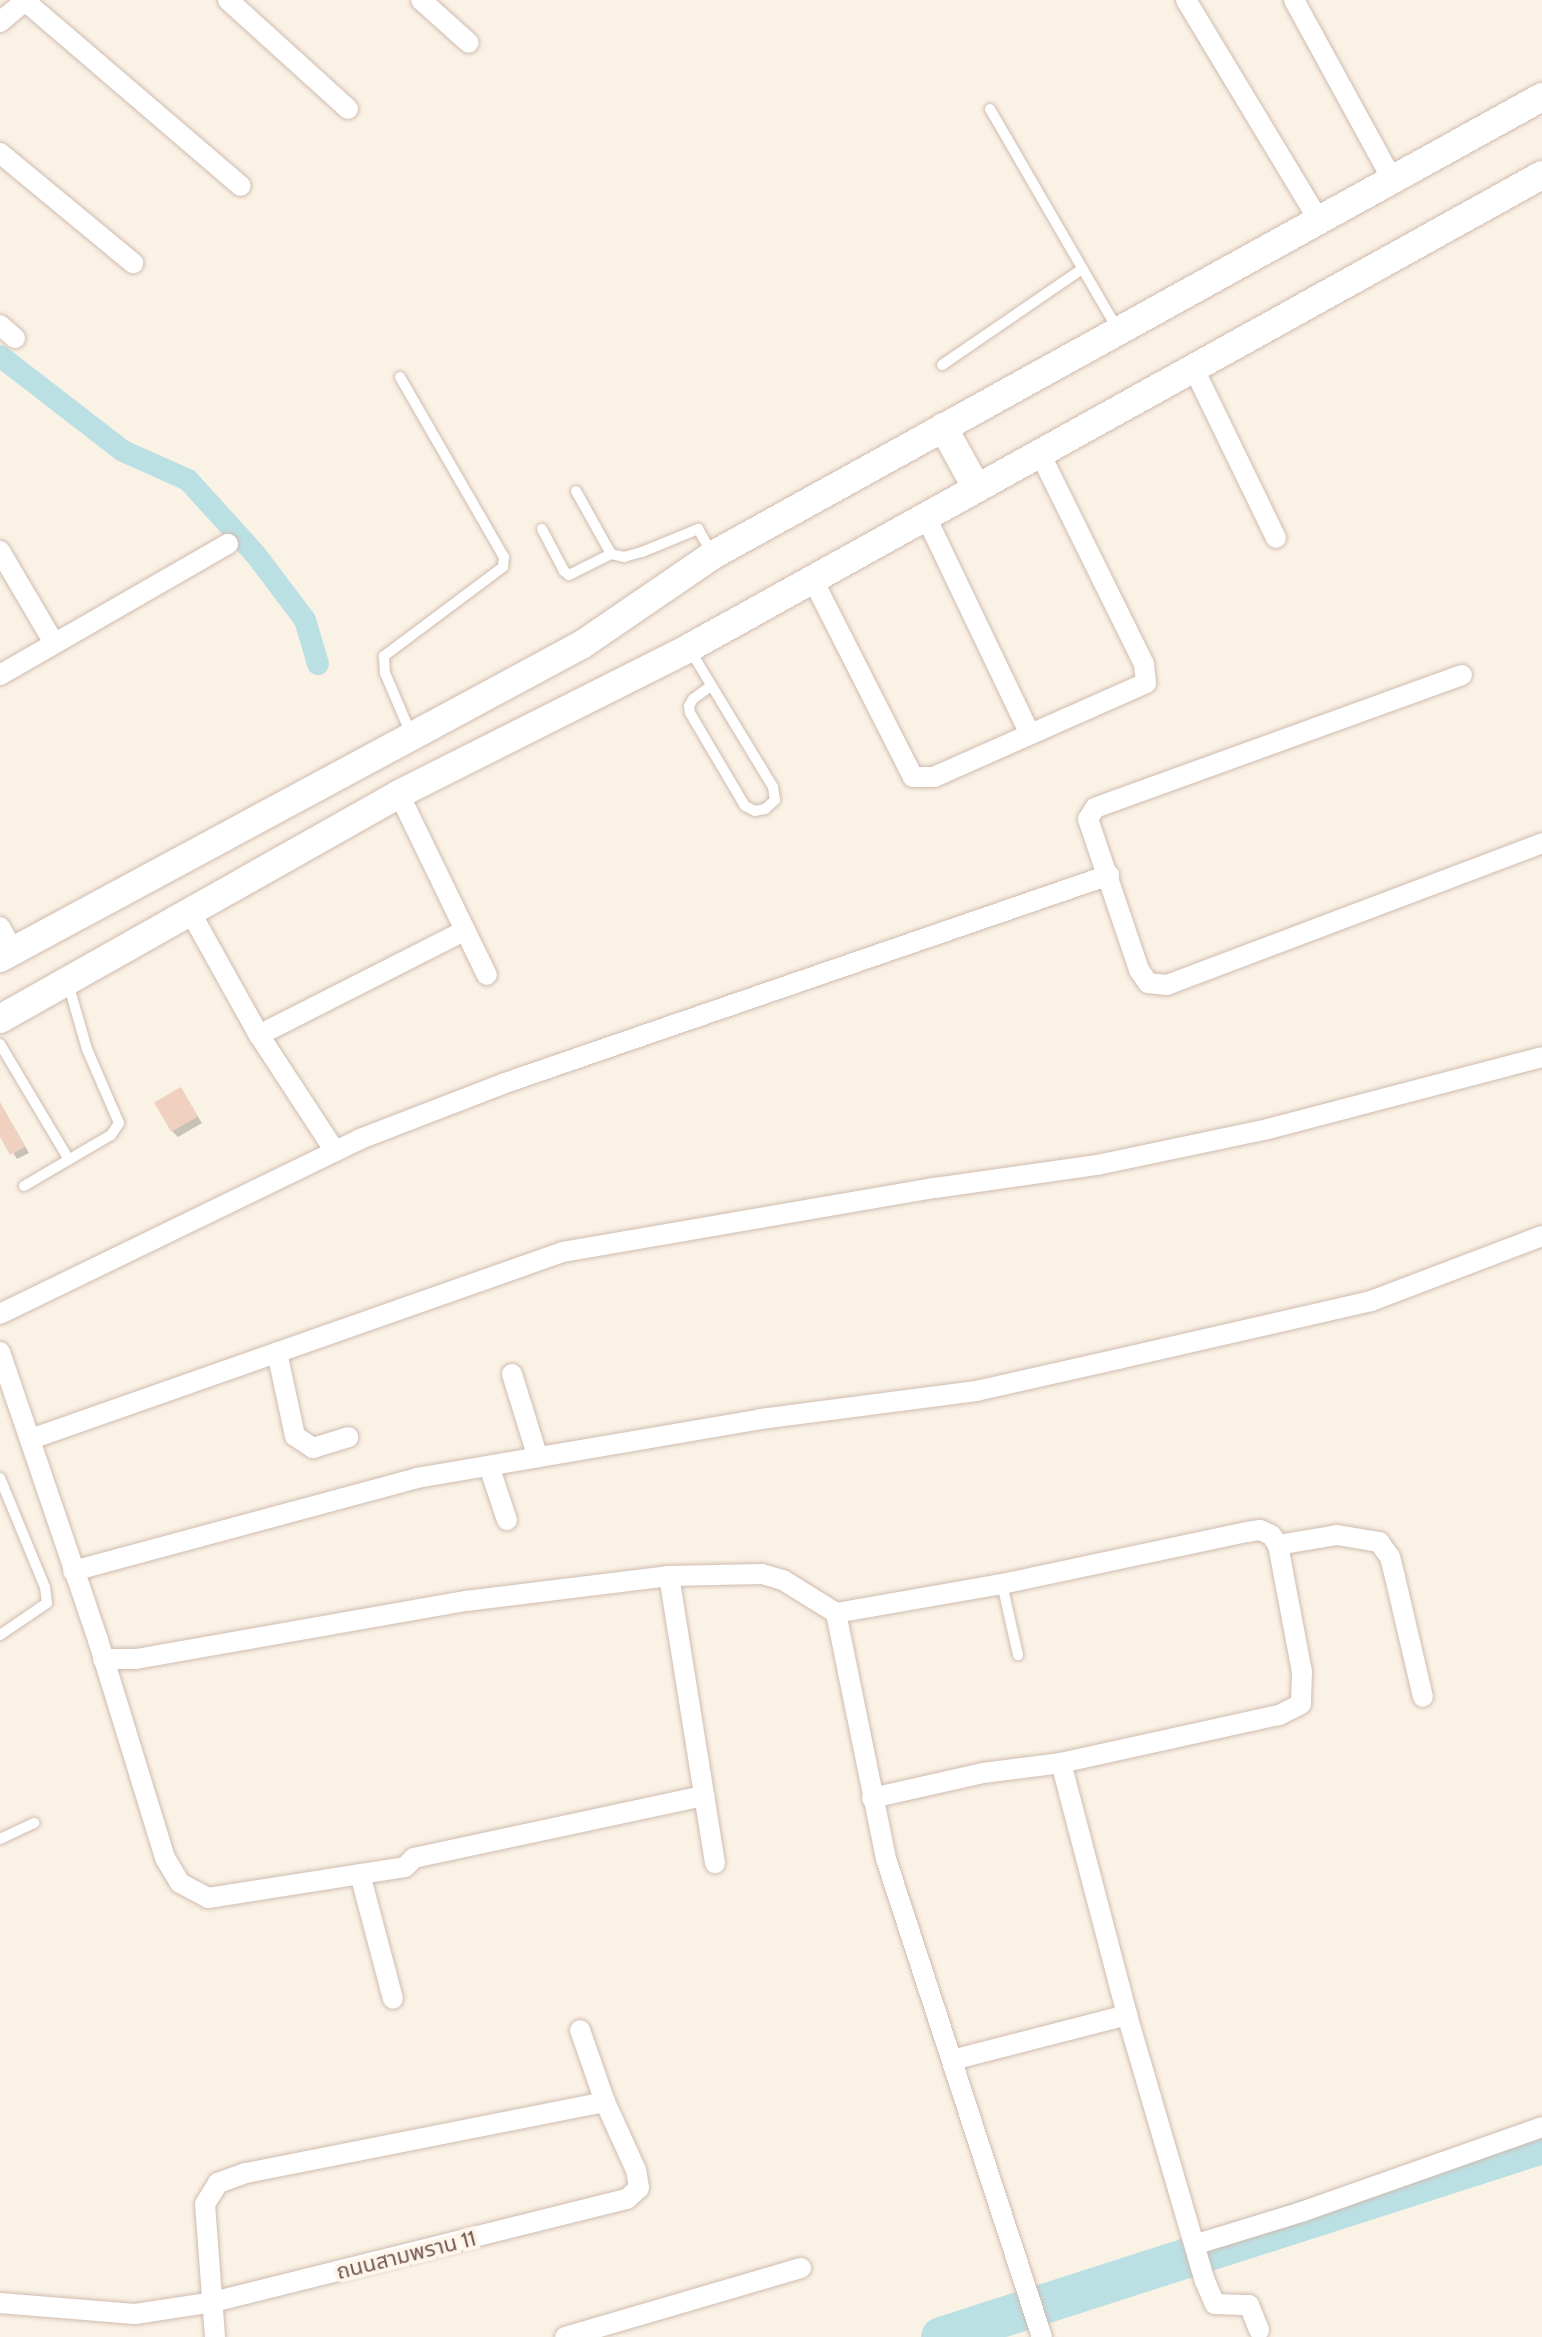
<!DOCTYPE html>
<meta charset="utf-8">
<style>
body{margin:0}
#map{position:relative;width:1542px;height:2337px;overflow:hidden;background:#fbf2e6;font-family:Cabin,"Noto Sans Thai",sans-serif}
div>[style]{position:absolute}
.shadow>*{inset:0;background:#0003}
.canal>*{height:22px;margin:-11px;padding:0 11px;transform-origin:11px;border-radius:11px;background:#bbe0e4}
.river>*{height:40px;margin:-20px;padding:0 20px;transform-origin:20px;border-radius:20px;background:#bbe0e4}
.building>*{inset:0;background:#f0d0bf;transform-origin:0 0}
.roads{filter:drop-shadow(0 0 2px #cfbcb0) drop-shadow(0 0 2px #cfbcb0)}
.lane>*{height:10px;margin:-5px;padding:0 5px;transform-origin:5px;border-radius:5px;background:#fff}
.street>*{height:20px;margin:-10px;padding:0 10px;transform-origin:10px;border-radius:10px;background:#fff}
.secondary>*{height:28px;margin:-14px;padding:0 14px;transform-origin:14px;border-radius:14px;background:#fff}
span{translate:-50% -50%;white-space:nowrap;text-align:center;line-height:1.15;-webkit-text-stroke:8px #fef6ec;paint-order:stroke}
.street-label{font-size:22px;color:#74584c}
</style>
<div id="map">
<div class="shadow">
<div style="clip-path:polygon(180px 1090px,202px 1123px,178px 1137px,172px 1131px)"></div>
<div style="clip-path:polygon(0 1103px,29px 1153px,17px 1159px,0 1132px)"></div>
</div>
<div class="canal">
<div style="left:0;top:356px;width:155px;rotate:37.7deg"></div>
<div style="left:123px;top:451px;width:71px;rotate:24deg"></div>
<div style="left:188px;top:480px;width:101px;rotate:47.8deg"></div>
<div style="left:256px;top:555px;width:81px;rotate:53deg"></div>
<div style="left:305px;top:620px;width:46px;rotate:73.5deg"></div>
</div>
<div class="river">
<div style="left:941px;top:2337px;width:631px;rotate:-17.8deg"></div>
</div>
<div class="building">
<div style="left:181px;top:1087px;width:34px;height:31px;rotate:60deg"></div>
<div style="clip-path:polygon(0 1102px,25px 1147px,10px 1155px,0 1137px)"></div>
</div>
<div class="roads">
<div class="lane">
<div style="left:990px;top:109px;width:253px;rotate:59.9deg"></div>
<div style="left:942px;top:365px;width:170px;rotate:-34.4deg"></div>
<div style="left:400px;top:377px;width:208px;rotate:60deg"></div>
<div style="left:504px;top:557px;width:10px;rotate:96deg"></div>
<div style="left:503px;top:567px;width:149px;rotate:143.2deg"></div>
<div style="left:384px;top:656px;width:17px;rotate:87deg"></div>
<div style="left:385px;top:673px;width:66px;rotate:66.9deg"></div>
<div style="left:576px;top:491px;width:72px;rotate:60.9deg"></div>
<div style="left:611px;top:554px;width:13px;rotate:13deg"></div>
<div style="left:624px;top:557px;width:19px;rotate:-16deg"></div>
<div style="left:642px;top:552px;width:61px;rotate:-22.3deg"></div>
<div style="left:698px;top:529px;width:28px;rotate:60deg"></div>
<div style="left:542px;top:529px;width:47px;rotate:62.4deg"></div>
<div style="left:564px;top:571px;width:6px;rotate:39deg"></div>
<div style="left:569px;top:575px;width:47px;rotate:-26.6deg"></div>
<div style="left:690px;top:650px;width:160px;rotate:58.8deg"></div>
<div style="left:773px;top:787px;width:13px;rotate:81deg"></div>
<div style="left:775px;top:800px;width:13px;rotate:138deg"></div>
<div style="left:765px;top:809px;width:10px;rotate:169deg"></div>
<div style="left:755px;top:811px;width:11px;rotate:-153deg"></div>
<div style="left:745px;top:806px;width:108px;rotate:-120.6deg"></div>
<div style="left:690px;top:713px;width:7px;rotate:-98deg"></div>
<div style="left:689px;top:706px;width:8px;rotate:-60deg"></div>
<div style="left:693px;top:699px;width:22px;rotate:-36deg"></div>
<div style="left:0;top:1044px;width:133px;rotate:59.2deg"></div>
<div style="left:24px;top:1186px;width:101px;rotate:-30.4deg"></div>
<div style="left:111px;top:1135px;width:14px;rotate:-56deg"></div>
<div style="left:119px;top:1123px;width:81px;rotate:-113.4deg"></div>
<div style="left:87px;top:1049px;width:69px;rotate:-106.1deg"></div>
<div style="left:0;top:1478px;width:118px;rotate:67.6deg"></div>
<div style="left:45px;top:1587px;width:16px;rotate:83deg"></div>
<div style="left:47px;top:1603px;width:57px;rotate:145.8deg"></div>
<div style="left:1002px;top:1584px;width:73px;rotate:77.3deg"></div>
<div style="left:0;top:1839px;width:38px;rotate:-25deg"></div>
</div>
<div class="street">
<div style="left:228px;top:0;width:162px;rotate:42.2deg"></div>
<div style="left:421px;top:0;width:64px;rotate:41.9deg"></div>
<div style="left:1186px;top:0;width:259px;rotate:58.9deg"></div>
<div style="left:1294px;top:0;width:206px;rotate:61.3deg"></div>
<div style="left:25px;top:1px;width:284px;rotate:40.6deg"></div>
<div style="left:0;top:22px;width:34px;rotate:-40deg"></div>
<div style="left:0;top:153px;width:173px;rotate:39.6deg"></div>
<div style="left:0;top:325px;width:20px;rotate:41deg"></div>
<div style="left:1193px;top:367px;width:190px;rotate:64.1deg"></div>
<div style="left:925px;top:515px;width:243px;rotate:64.4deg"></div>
<div style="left:0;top:551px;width:107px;rotate:59.6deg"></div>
<div style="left:812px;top:578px;width:223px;rotate:63.1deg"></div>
<div style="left:913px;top:777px;width:21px"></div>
<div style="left:934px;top:777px;width:232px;rotate:-23.9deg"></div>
<div style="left:1146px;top:683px;width:19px;rotate:-96deg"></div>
<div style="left:1144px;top:664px;width:237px;rotate:-116.3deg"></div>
<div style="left:0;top:675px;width:263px;rotate:-29.9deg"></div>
<div style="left:1462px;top:675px;width:390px;rotate:160.1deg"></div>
<div style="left:1095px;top:808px;width:13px;rotate:122deg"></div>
<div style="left:1088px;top:819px;width:159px;rotate:71.3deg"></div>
<div style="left:1139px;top:970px;width:16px;rotate:55deg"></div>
<div style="left:1148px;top:983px;width:19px;rotate:6deg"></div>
<div style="left:1167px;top:985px;width:401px;rotate:-20.7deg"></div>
<div style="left:399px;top:794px;width:201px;rotate:64.1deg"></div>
<div style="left:191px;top:913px;width:140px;rotate:60.9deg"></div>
<div style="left:259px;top:1035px;width:139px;rotate:56.8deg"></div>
<div style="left:0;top:927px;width:26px;rotate:61deg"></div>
<div style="left:259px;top:1035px;width:230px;rotate:-26.9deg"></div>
<div style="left:0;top:1314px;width:400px;rotate:-25.9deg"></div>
<div style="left:360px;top:1139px;width:155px;rotate:-21.1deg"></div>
<div style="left:505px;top:1083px;width:639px;rotate:-19deg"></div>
<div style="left:0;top:1352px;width:304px;rotate:71.2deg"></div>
<div style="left:98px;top:1640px;width:228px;rotate:72.9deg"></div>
<div style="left:165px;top:1858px;width:29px;rotate:59deg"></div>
<div style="left:180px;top:1883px;width:32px;rotate:28deg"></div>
<div style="left:208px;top:1898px;width:199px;rotate:-8.9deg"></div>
<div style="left:405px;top:1867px;width:13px;rotate:-45deg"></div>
<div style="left:414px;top:1858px;width:297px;rotate:-12.1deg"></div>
<div style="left:277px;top:1352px;width:86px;rotate:77.9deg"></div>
<div style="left:295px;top:1436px;width:22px;rotate:34deg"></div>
<div style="left:313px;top:1448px;width:37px;rotate:-17deg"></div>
<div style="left:512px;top:1374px;width:85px;rotate:72.8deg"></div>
<div style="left:31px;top:1439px;width:564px;rotate:-19.37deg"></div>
<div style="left:563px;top:1252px;width:377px;rotate:-9.8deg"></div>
<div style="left:935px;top:1188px;width:164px;rotate:-8.1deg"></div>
<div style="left:1097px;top:1165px;width:175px;rotate:-11.9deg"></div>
<div style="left:1268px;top:1129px;width:283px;rotate:-14.7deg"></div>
<div style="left:489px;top:1466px;width:57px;rotate:71.6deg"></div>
<div style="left:1278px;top:1545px;width:60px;rotate:-9.6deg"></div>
<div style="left:1337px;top:1535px;width:43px;rotate:9.5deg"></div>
<div style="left:1379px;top:1542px;width:19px;rotate:54deg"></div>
<div style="left:1390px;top:1557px;width:21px;rotate:76deg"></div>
<div style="left:1395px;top:1577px;width:123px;rotate:76.9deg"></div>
<div style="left:73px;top:1571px;width:356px;rotate:-15.1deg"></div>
<div style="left:417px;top:1478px;width:349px;rotate:-9.7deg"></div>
<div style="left:761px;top:1419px;width:217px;rotate:-7.4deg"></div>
<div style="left:976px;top:1391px;width:146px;rotate:-12.7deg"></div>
<div style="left:1118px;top:1359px;width:260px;rotate:-12.9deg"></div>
<div style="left:1371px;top:1301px;width:183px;rotate:-20.8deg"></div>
<div style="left:669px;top:1576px;width:291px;rotate:80.9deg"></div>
<div style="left:836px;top:1613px;width:169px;rotate:-9.9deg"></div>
<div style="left:1002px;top:1584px;width:250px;rotate:-12deg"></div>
<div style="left:1247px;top:1532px;width:13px;rotate:-9deg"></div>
<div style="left:1260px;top:1530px;width:12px;rotate:24deg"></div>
<div style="left:1271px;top:1535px;width:12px;rotate:55deg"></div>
<div style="left:1278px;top:1545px;width:129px;rotate:79.3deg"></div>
<div style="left:1302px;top:1672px;width:32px;rotate:92deg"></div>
<div style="left:1301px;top:1704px;width:25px;rotate:153deg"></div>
<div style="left:1279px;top:1715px;width:223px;rotate:167.6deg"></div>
<div style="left:103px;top:1659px;width:33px"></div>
<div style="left:136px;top:1659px;width:335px;rotate:-10deg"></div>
<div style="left:466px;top:1601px;width:205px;rotate:-7deg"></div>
<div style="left:669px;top:1576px;width:93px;rotate:-1.2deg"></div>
<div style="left:762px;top:1574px;width:22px;rotate:16deg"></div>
<div style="left:783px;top:1580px;width:62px;rotate:31.9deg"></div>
<div style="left:836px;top:1613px;width:251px;rotate:78.5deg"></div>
<div style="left:886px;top:1859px;width:503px;rotate:71.93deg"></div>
<div style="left:872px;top:1798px;width:114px;rotate:-12.7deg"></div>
<div style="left:983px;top:1773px;width:79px;rotate:-7.3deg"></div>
<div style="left:1061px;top:1763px;width:260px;rotate:75.3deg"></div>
<div style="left:1127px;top:2015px;width:277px;rotate:73.7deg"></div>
<div style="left:1205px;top:2281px;width:25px;rotate:67deg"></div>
<div style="left:1215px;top:2304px;width:34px;rotate:2deg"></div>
<div style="left:1249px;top:2305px;width:27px;rotate:68deg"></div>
<div style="left:360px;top:1874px;width:129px;rotate:75.2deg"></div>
<div style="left:952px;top:2060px;width:181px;rotate:-14.4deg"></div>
<div style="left:1197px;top:2244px;width:109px;rotate:-17.1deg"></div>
<div style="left:1301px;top:2212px;width:256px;rotate:-19.4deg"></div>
<div style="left:0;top:2303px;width:135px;rotate:4.7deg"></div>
<div style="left:135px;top:2314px;width:79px;rotate:-8.7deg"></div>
<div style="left:213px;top:2302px;width:427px;rotate:-14deg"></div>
<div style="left:627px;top:2199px;width:16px;rotate:-43deg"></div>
<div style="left:639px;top:2188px;width:18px;rotate:-99deg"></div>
<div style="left:636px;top:2170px;width:75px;rotate:-114.5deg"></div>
<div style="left:605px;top:2102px;width:76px;rotate:-109.1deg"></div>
<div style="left:215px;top:2337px;width:133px;rotate:-94.3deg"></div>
<div style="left:205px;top:2204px;width:25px;rotate:-58deg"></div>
<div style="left:218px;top:2183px;width:30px;rotate:-20deg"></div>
<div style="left:246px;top:2173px;width:366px;rotate:-11.2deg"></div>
<div style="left:565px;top:2337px;width:246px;rotate:-16.3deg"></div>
</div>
<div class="secondary">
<div style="left:943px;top:427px;width:68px;rotate:61.2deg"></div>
<div style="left:0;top:958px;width:662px;rotate:-28.31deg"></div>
<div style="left:583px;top:644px;width:158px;rotate:-34.4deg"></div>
<div style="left:713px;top:555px;width:947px;rotate:-28.92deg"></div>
<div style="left:0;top:1019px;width:458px;rotate:-29.4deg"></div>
<div style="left:399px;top:794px;width:325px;rotate:-26.7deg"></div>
<div style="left:689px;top:648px;width:975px;rotate:-29.01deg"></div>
</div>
</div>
<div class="street-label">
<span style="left:406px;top:2255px;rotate:-14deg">ถนนสามพราน 11</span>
</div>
</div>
